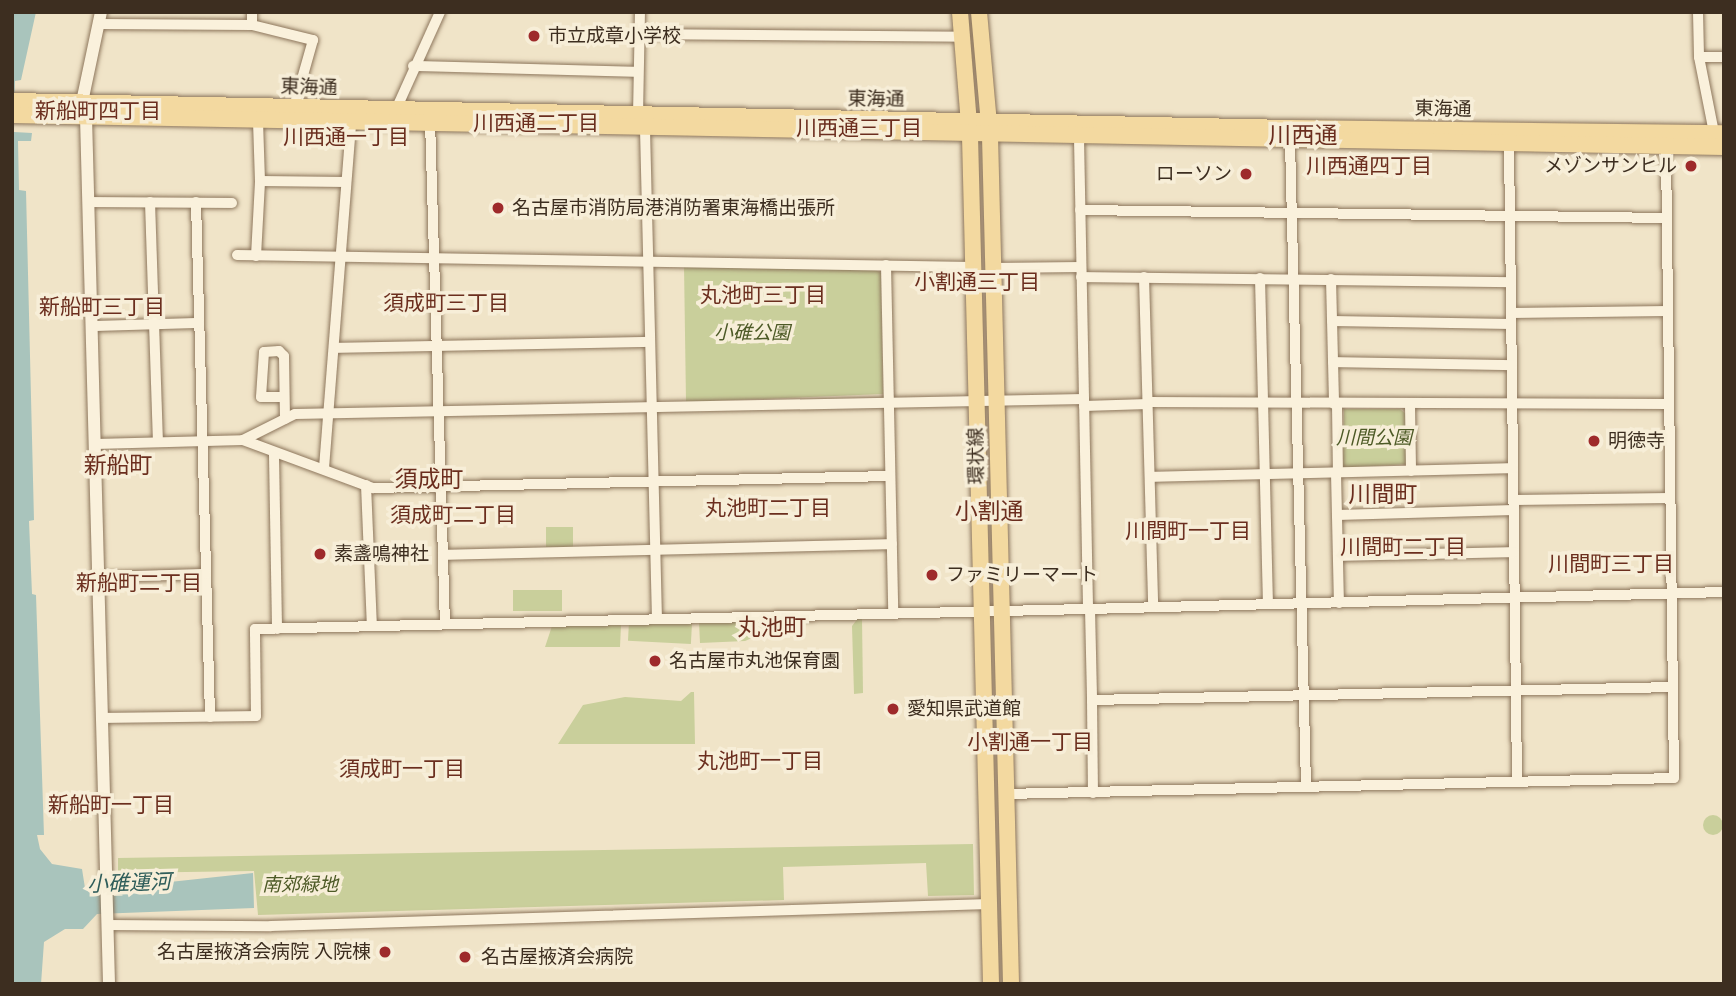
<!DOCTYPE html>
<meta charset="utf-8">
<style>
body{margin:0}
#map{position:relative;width:1736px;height:996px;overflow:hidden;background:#f0e4c8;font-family:Lora,"Noto Sans JP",serif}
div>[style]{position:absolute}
.green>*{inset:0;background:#c9cf9b;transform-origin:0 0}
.round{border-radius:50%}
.water>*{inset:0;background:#a9c4bc}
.roads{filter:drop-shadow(0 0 2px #8d765c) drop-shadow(0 0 2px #8d765c)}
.minor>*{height:10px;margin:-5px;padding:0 5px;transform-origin:5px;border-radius:5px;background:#faf1dc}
.tertiary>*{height:12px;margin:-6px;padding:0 6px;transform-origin:6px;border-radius:6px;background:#faf1dc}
.primary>*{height:16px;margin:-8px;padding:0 8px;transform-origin:8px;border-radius:8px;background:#f3d9a0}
.dots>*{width:19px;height:19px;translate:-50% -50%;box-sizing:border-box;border:4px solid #f7eed8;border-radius:50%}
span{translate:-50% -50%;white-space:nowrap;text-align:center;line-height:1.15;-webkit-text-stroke:7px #f7eed8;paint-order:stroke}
.poi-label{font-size:19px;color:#3d2e20}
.left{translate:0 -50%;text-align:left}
.right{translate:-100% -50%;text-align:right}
.street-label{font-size:19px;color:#3d2e20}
.park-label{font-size:19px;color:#4d5a26;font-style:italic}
.neighbourhood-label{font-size:21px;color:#6b2e1e}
.water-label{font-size:21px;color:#2f5d5a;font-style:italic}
.quarter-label{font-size:23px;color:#6b2e1e}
.frame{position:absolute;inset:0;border:14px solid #3d2e20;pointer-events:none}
</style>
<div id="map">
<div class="green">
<div style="clip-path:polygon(684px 266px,874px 269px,881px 273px,883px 394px,686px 402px)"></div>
<div style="clip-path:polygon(1344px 409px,1400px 409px,1407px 415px,1407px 464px,1343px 468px)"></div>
<div style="left:546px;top:527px;width:27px;height:20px"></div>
<div style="left:562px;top:590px;width:21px;height:49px;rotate:90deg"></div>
<div style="clip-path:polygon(858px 618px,862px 618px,863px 693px,854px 694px,852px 626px)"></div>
<div style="clip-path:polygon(748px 621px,754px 628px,752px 638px,745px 641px,700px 643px,699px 622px)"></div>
<div style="left:692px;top:623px;width:21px;height:63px;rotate:93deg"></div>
<div style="clip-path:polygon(621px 625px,620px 647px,545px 647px,552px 626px)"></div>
<div style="clip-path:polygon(691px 692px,694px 692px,695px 744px,558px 744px,583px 705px,625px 697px,681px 701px)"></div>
<div class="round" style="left:1703px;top:815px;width:20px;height:20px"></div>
<div style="clip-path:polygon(973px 844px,974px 895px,928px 896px,926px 863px,783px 867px,784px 900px,258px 915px,254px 871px,118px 873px,118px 858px)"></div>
</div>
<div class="water">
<div style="clip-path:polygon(12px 12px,36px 12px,21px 80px,15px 81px,14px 132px,32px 133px,31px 141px,18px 141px,19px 190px,26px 191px,34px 520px,29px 521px,32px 594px,36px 595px,44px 835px,37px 835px,40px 849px,52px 864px,82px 869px,85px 888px,93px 894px,119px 894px,142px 885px,253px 873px,254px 908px,97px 914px,83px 929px,65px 929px,44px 942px,41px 984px,12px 984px)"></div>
</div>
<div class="roads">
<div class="minor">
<div style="left:1698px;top:12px;width:45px;rotate:88.7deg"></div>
<div style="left:1699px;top:57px;width:77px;rotate:78.8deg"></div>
<div style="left:99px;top:24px;width:153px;rotate:0.4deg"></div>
<div style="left:252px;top:25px;width:63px;rotate:13.8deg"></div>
<div style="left:313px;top:40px;width:70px;rotate:105.8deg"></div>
<div style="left:252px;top:25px;width:13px;rotate:-90deg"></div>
<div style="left:639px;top:34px;width:323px;rotate:0.5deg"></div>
<div style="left:1699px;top:57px;width:25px"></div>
<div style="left:413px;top:66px;width:225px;rotate:1.5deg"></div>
<div style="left:394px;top:114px;width:112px;rotate:-65.7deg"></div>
<div style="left:638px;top:115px;width:103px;rotate:-88.9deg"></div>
<div style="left:430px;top:120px;width:504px;rotate:88.3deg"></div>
<div style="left:258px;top:121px;width:60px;rotate:88.1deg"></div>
<div style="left:645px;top:129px;width:489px;rotate:88.6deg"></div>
<div style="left:1079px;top:138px;width:471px;rotate:88.9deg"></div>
<div style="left:1088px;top:609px;width:636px;rotate:-1.53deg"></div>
<div style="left:1290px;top:141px;width:646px;rotate:88.58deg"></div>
<div style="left:1509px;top:144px;width:638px;rotate:89.28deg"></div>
<div style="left:89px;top:202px;width:143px;rotate:0.4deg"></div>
<div style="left:150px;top:202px;width:240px;rotate:88.1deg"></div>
<div style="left:196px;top:202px;width:515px;rotate:88.44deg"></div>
<div style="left:1080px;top:210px;width:587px;rotate:0.78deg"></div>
<div style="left:237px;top:255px;width:736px;rotate:0.93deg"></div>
<div style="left:256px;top:256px;width:75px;rotate:-86.9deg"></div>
<div style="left:260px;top:181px;width:86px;rotate:0.7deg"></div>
<div style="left:886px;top:265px;width:347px;rotate:88.8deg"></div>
<div style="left:993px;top:268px;width:88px;rotate:-0.7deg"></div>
<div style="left:1081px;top:277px;width:430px;rotate:0.7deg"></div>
<div style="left:1144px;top:277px;width:330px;rotate:88.4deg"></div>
<div style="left:1260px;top:278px;width:326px;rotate:88.6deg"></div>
<div style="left:1331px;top:279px;width:125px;rotate:88.6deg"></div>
<div style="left:1511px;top:313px;width:157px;rotate:-0.7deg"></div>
<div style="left:1332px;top:321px;width:179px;rotate:1deg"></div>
<div style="left:92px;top:326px;width:107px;rotate:-1.6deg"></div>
<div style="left:334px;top:348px;width:316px;rotate:-1.1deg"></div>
<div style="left:1333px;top:362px;width:179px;rotate:1deg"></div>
<div style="left:284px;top:397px;width:23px;rotate:180deg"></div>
<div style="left:261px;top:397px;width:45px;rotate:-86.2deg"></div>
<div style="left:264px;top:352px;width:15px;rotate:-4deg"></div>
<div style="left:279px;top:351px;width:7px;rotate:45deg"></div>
<div style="left:284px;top:356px;width:63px;rotate:89.1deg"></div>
<div style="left:1148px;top:402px;width:521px;rotate:0.22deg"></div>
<div style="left:1337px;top:405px;width:68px;rotate:89.2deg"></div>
<div style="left:1410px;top:405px;width:66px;rotate:89.1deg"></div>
<div style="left:1084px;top:406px;width:64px;rotate:-1.8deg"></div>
<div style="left:243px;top:440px;width:58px;rotate:-26.6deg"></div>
<div style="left:295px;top:414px;width:789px;rotate:-1.09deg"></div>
<div style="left:95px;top:444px;width:148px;rotate:-1.5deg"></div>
<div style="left:243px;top:440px;width:139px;rotate:20.3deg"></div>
<div style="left:373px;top:488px;width:517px;rotate:-1.33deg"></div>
<div style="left:274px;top:455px;width:174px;rotate:89deg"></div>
<div style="left:324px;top:468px;width:346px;rotate:-85.5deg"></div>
<div style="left:1336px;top:473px;width:130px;rotate:88.7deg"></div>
<div style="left:1150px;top:477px;width:363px;rotate:-1.4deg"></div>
<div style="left:366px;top:485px;width:141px;rotate:87.6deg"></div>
<div style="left:1514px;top:500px;width:156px;rotate:-0.7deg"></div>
<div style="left:1337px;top:515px;width:177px;rotate:-1.6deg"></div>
<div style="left:443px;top:555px;width:449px;rotate:-1.4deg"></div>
<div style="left:1338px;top:556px;width:176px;rotate:-1.3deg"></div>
<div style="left:99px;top:577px;width:107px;rotate:-1.6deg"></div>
<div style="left:1090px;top:609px;width:91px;rotate:88.7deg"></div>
<div style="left:1092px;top:700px;width:581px;rotate:-1.28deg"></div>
<div style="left:1092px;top:700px;width:93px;rotate:89.4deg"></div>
<div style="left:103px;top:718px;width:153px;rotate:-0.7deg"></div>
<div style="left:256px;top:716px;width:87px;rotate:-90.7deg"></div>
<div style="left:255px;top:629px;width:833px;rotate:-1.38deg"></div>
<div style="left:1006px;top:794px;width:668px;rotate:-1.37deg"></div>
<div style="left:1674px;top:778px;width:632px;rotate:-90.73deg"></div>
<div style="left:108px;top:925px;width:163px;rotate:0.4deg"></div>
<div style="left:271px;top:926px;width:719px;rotate:-1.75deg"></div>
</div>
<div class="tertiary">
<div style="left:101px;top:12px;width:92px;rotate:101.9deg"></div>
<div style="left:82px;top:102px;width:16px;rotate:75deg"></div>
<div style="left:86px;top:117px;width:867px;rotate:88.48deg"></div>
</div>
<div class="primary">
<div style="left:960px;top:12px;width:124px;rotate:85.4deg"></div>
<div style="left:970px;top:136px;width:848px;rotate:88.58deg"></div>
<div style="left:979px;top:12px;width:124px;rotate:84.9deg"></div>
<div style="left:990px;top:136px;width:848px;rotate:88.58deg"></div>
<div style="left:12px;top:101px;width:1278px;rotate:1.21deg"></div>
<div style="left:1290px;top:128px;width:434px;rotate:0.7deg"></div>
<div style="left:12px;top:115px;width:1712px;rotate:1.07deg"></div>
</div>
</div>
<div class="dots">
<div style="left:534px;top:36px;background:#9e2a2b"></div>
<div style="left:1691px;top:166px;background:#9e2a2b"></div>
<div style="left:1246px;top:174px;background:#9e2a2b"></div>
<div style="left:498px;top:208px;background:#9e2a2b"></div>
<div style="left:1594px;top:441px;background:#9e2a2b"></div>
<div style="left:320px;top:554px;background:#9e2a2b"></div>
<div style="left:932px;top:575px;background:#9e2a2b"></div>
<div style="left:655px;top:661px;background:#9e2a2b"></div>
<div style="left:893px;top:709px;background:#9e2a2b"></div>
<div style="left:385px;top:952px;background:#9e2a2b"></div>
<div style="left:465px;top:957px;background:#9e2a2b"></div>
</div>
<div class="poi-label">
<span class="left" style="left:548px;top:36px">市立成章小学校</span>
<span class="right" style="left:1677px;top:166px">メゾンサンヒル</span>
<span class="right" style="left:1232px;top:174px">ローソン</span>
<span class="left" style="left:512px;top:208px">名古屋市消防局港消防署東海橋出張所</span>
<span class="left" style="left:1608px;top:441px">明徳寺</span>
<span class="left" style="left:334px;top:554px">素盞鳴神社</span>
<span class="left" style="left:946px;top:575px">ファミリーマート</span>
<span class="left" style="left:669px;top:661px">名古屋市丸池保育園</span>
<span class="left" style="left:907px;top:709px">愛知県武道館</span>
<span class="right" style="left:371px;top:952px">名古屋掖済会病院 入院棟</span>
<span class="left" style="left:481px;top:957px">名古屋掖済会病院</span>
</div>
<div class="street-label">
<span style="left:309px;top:87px;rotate:2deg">東海通</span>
<span style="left:876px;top:99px;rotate:1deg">東海通</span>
<span style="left:1443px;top:109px;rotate:1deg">東海通</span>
<span style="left:976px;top:456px;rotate:-91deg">環状線</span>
</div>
<div class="park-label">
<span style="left:752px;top:333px">小碓公園</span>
<span style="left:1374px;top:438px">川間公園</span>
<span style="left:300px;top:885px">南郊緑地</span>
</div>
<div class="neighbourhood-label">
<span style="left:98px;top:111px">新船町四丁目</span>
<span style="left:536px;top:123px">川西通二丁目</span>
<span style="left:859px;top:128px">川西通三丁目</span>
<span style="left:346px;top:137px">川西通一丁目</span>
<span style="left:1369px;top:166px">川西通四丁目</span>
<span style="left:977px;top:282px">小割通三丁目</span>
<span style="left:763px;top:295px">丸池町三丁目</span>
<span style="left:446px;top:303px">須成町三丁目</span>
<span style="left:102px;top:307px">新船町三丁目</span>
<span style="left:768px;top:508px">丸池町二丁目</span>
<span style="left:453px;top:515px">須成町二丁目</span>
<span style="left:1188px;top:531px">川間町一丁目</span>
<span style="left:1403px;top:547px">川間町二丁目</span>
<span style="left:1611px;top:564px">川間町三丁目</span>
<span style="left:139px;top:583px">新船町二丁目</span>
<span style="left:1030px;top:742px">小割通一丁目</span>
<span style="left:760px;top:761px">丸池町一丁目</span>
<span style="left:402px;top:769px">須成町一丁目</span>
<span style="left:111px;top:805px">新船町一丁目</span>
</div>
<div class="water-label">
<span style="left:129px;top:883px;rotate:-2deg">小碓運河</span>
</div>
<div class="quarter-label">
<span style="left:1303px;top:135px">川西通</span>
<span style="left:118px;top:465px">新船町</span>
<span style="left:429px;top:479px">須成町</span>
<span style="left:1383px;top:494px">川間町</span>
<span style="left:989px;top:511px">小割通</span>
<span style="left:772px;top:627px">丸池町</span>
</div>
<div class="frame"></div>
</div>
